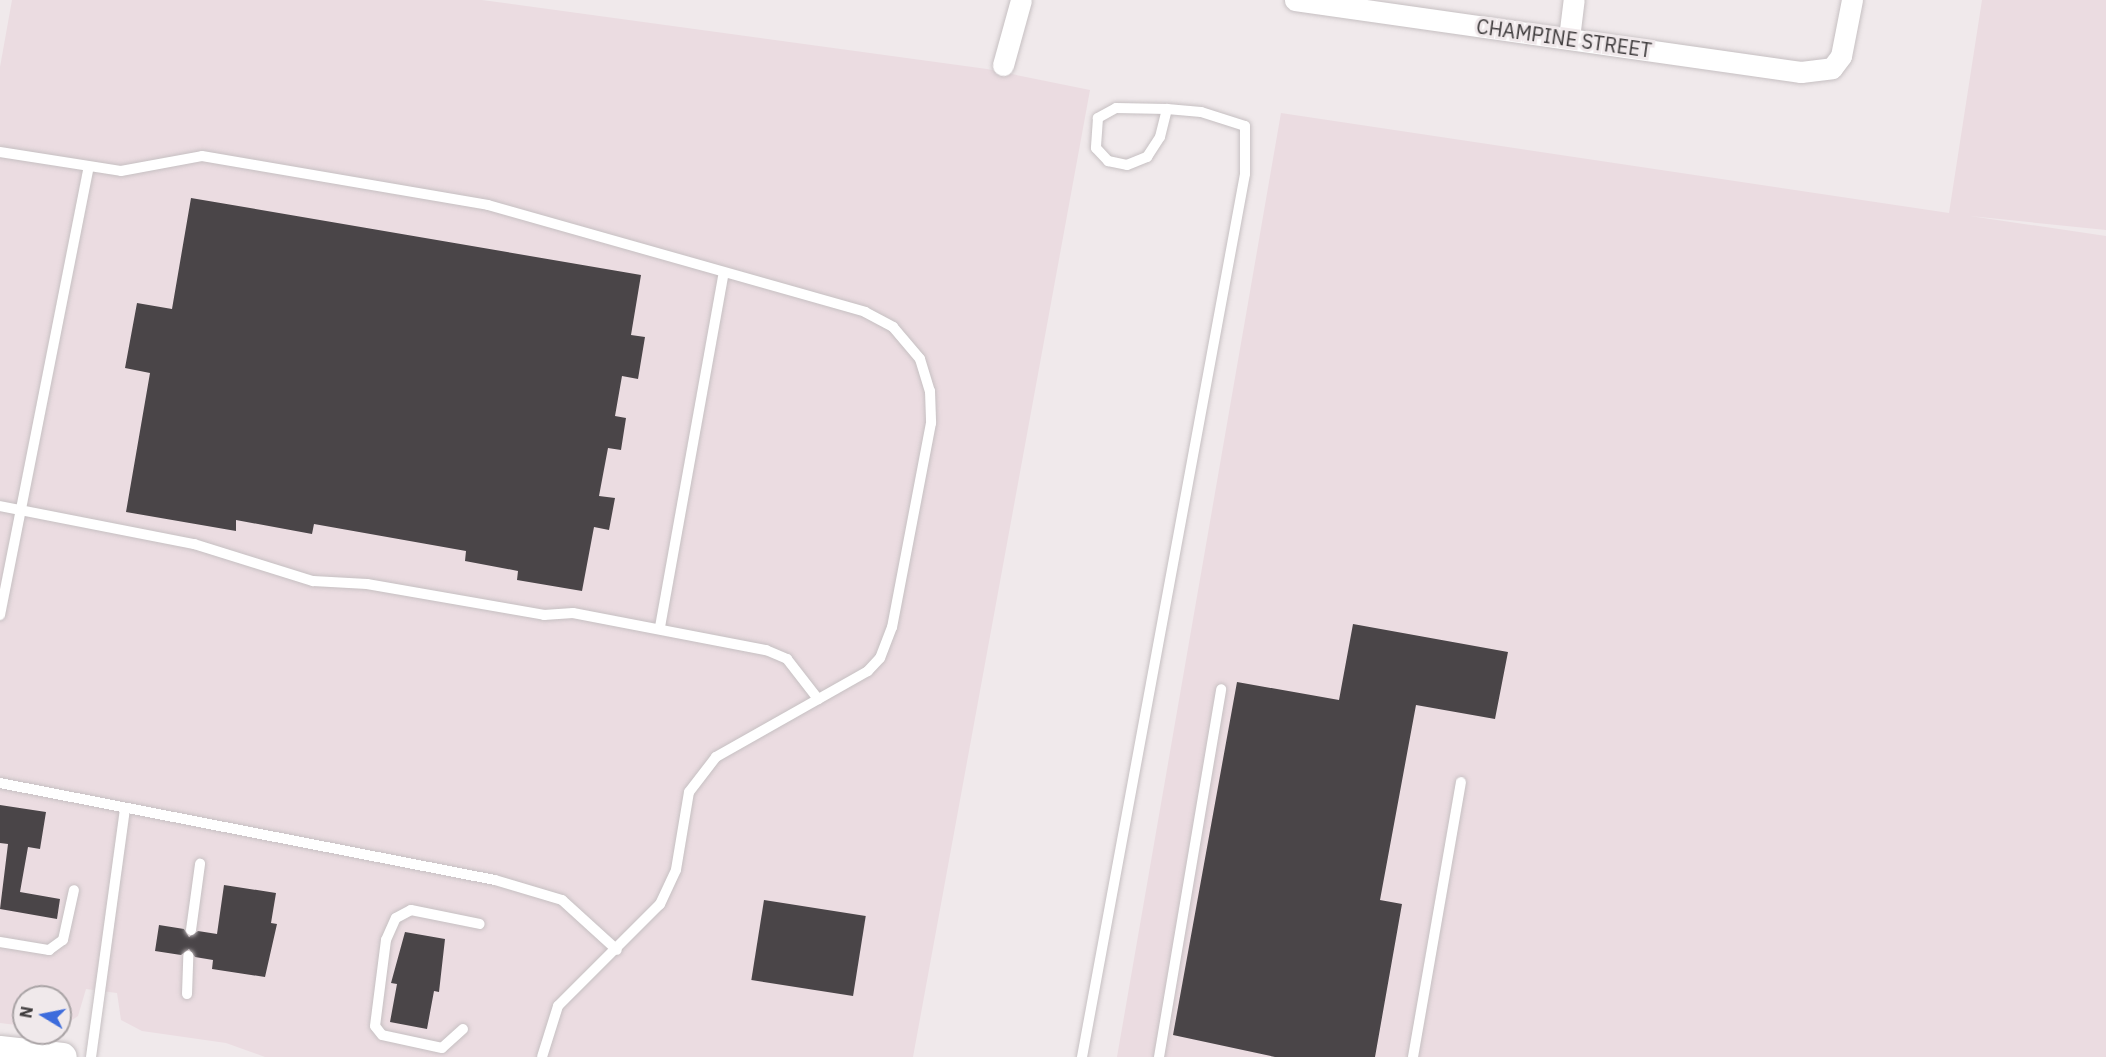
<!DOCTYPE html>
<style>
body{margin:0}
#map{position:relative;width:2106px;height:1057px;overflow:hidden;background:#f0e9eb;font-family:"IBM Plex Sans",sans-serif}
div>[style]{position:absolute}
.built>*{inset:0;background:#ebdce1}
.building>*{inset:0;background:#4a4548;transform-origin:0 0}
.roads{filter:drop-shadow(0 0 2px #c6c0c2) drop-shadow(0 0 2px #c6c0c2)}
.lane>*{height:10px;margin:-5px;padding:0 5px;transform-origin:5px;border-radius:5px;background:#fff}
.street>*{height:21px;margin:-10.5px;padding:0 10.5px;transform-origin:10.5px;border-radius:10.5px;background:#fff}
.secondary>*{height:28px;margin:-14px;padding:0 14px;transform-origin:14px;border-radius:14px;background:#fff}
span{translate:-50% -50%;white-space:nowrap;text-align:center;line-height:1.15;-webkit-text-stroke:6px #f0e9eb;paint-order:stroke}
.street-label{font-size:20px;color:#3e3b3c}
.north{position:absolute;left:12px;top:985px;width:60px;height:60px;box-sizing:border-box;background:#f0e9eb;border:2px solid #a9a3a5;border-radius:50%;rotate:280deg;font-size:16px;font-weight:700;line-height:24px;text-align:center;color:#3e3b3c}
.north::after{content:'';display:block;margin:auto;width:21px;height:27px;background:#3c6bdc;clip-path:polygon(50% 0,100% 100%,50% 72%,0 100%)}
</style>
<div id="map">
<div class="built">
<div style="clip-path:polygon(12px 0,482px 0,987px 69px,1090px 90px,913px 1057px,265px 1057px,226px 1043px,142px 1031px,121px 1020px,117px 993px,86px 989px,78px 1016px,60px 1028px,60px 997px,24px 997px,24px 1026px,0 1023px,0 67px)"></div>
<div style="clip-path:polygon(1982px 0,2106px 0,2106px 230px,1970px 216px,2106px 236px,2106px 1057px,1117px 1057px,1281px 113px,1949px 213px)"></div>
</div>
<div class="building">
<div style="clip-path:polygon(191px 198px,641px 275px,631px 335px,645px 337px,638px 379px,622px 376px,615px 416px,626px 418px,621px 450px,608px 448px,599px 496px,615px 498px,609px 530px,594px 527px,582px 591px,517px 580px,518px 571px,465px 561px,466px 551px,314px 524px,312px 534px,236px 520px,236px 531px,126px 512px,150px 373px,125px 368px,137px 303px,172px 309px)"></div>
<div style="clip-path:polygon(1353px 624px,1508px 652px,1495px 719px,1416px 705px,1380px 900px,1402px 904px,1375px 1057px,1275px 1057px,1173px 1035px,1237px 682px,1339px 700px)"></div>
<div style="clip-path:polygon(0 805px,46px 812px,40px 849px,28px 847px,20px 892px,60px 899px,57px 919px,0 909px,8px 844px,0 843px)"></div>
<div style="clip-path:polygon(224px 885px,276px 893px,271px 923px,277px 924px,265px 977px,212px 969px,213px 960px,195px 957px,189px 949px,181px 955px,155px 951px,159px 925px,184px 929px,189px 937px,198px 931px,217px 934px)"></div>
<div style="left:764px;top:900px;width:103px;height:81px;rotate:9deg"></div>
<div style="clip-path:polygon(405px 932px,445px 939px,439px 992px,434px 991px,427px 1029px,390px 1022px,397px 984px,391px 983px)"></div>
</div>
<div class="roads">
<div class="lane">
<div style="left:0;top:152px;width:122px;rotate:8.9deg"></div>
<div style="left:121px;top:171px;width:82px;rotate:-10.5deg"></div>
<div style="left:202px;top:156px;width:290px;rotate:9.7deg"></div>
<div style="left:488px;top:205px;width:392px;rotate:15.8deg"></div>
<div style="left:865px;top:312px;width:32px;rotate:28deg"></div>
<div style="left:893px;top:327px;width:42px;rotate:49.8deg"></div>
<div style="left:920px;top:359px;width:34px;rotate:73deg"></div>
<div style="left:930px;top:391px;width:32px;rotate:88deg"></div>
<div style="left:931px;top:423px;width:208px;rotate:100.8deg"></div>
<div style="left:892px;top:627px;width:33px;rotate:111deg"></div>
<div style="left:880px;top:658px;width:18px;rotate:133deg"></div>
<div style="left:868px;top:671px;width:175px;rotate:150.5deg"></div>
<div style="left:716px;top:757px;width:44px;rotate:127.6deg"></div>
<div style="left:689px;top:792px;width:79px;rotate:99.5deg"></div>
<div style="left:676px;top:870px;width:38px;rotate:115deg"></div>
<div style="left:660px;top:904px;width:144px;rotate:135deg"></div>
<div style="left:558px;top:1006px;width:53px;rotate:107.4deg"></div>
<div style="left:0;top:506px;width:198px;rotate:11.1deg"></div>
<div style="left:194px;top:544px;width:125px;rotate:17.3deg"></div>
<div style="left:313px;top:581px;width:54px;rotate:3.2deg"></div>
<div style="left:367px;top:584px;width:180px;rotate:9.9deg"></div>
<div style="left:544px;top:615px;width:29px;rotate:-4deg"></div>
<div style="left:573px;top:613px;width:197px;rotate:10.9deg"></div>
<div style="left:766px;top:650px;width:23px;rotate:23deg"></div>
<div style="left:787px;top:659px;width:51px;rotate:52.2deg"></div>
<div style="left:0;top:615px;width:454px;rotate:-78.8deg"></div>
<div style="left:660px;top:627px;width:357px;rotate:-79.8deg"></div>
<div style="left:0;top:783px;width:504px;rotate:11.09deg"></div>
<div style="left:495px;top:880px;width:70px;rotate:16.6deg"></div>
<div style="left:562px;top:900px;width:74px;rotate:42.3deg"></div>
<div style="left:191px;top:930px;width:67px;rotate:-82.2deg"></div>
<div style="left:0;top:942px;width:50px;rotate:9.3deg"></div>
<div style="left:49px;top:950px;width:17px;rotate:-36deg"></div>
<div style="left:63px;top:940px;width:51px;rotate:-77.6deg"></div>
<div style="left:187px;top:994px;width:38px;rotate:-88deg"></div>
<div style="left:463px;top:1029px;width:28px;rotate:138deg"></div>
<div style="left:442px;top:1048px;width:61px;rotate:-167.8deg"></div>
<div style="left:382px;top:1035px;width:11px;rotate:-128deg"></div>
<div style="left:375px;top:1026px;width:87px;rotate:-82.7deg"></div>
<div style="left:386px;top:940px;width:24px;rotate:-66deg"></div>
<div style="left:396px;top:918px;width:17px;rotate:-28deg"></div>
<div style="left:411px;top:910px;width:70px;rotate:11.5deg"></div>
<div style="left:91px;top:1057px;width:251px;rotate:-82.2deg"></div>
<div style="left:1082px;top:1057px;width:898px;rotate:-79.54deg"></div>
<div style="left:1245px;top:174px;width:48px;rotate:-90deg"></div>
<div style="left:1245px;top:126px;width:46px;rotate:-162.3deg"></div>
<div style="left:1201px;top:112px;width:34px;rotate:-175deg"></div>
<div style="left:1167px;top:109px;width:51px;rotate:-178.9deg"></div>
<div style="left:1116px;top:108px;width:21px;rotate:151deg"></div>
<div style="left:1098px;top:118px;width:30px;rotate:94deg"></div>
<div style="left:1096px;top:148px;width:18px;rotate:47deg"></div>
<div style="left:1108px;top:161px;width:19px;rotate:12deg"></div>
<div style="left:1127px;top:165px;width:22px;rotate:-22deg"></div>
<div style="left:1147px;top:157px;width:24px;rotate:-57deg"></div>
<div style="left:1160px;top:137px;width:29px;rotate:-76deg"></div>
<div style="left:1159px;top:1057px;width:373px;rotate:-80.4deg"></div>
<div style="left:1413px;top:1057px;width:279px;rotate:-80.1deg"></div>
</div>
<div class="street">
<div style="left:1295px;top:0;width:511px;rotate:8.1deg"></div>
<div style="left:1801px;top:72px;width:31px;rotate:-7deg"></div>
<div style="left:1832px;top:68px;width:15px;rotate:-53deg"></div>
<div style="left:1841px;top:56px;width:57px;rotate:-78.9deg"></div>
<div style="left:1569px;top:38px;width:38px;rotate:-83deg"></div>
<div style="left:1003px;top:65px;width:67px;rotate:-74.5deg"></div>
</div>
<div class="secondary">
<div style="left:0;top:1050px;width:63px;rotate:6.3deg"></div>
</div>
</div>
<div class="street-label">
<span style="left:1564px;top:38px;rotate:8deg">CHAMPINE STREET</span>
</div>
<div class="north">N</div>
</div>
